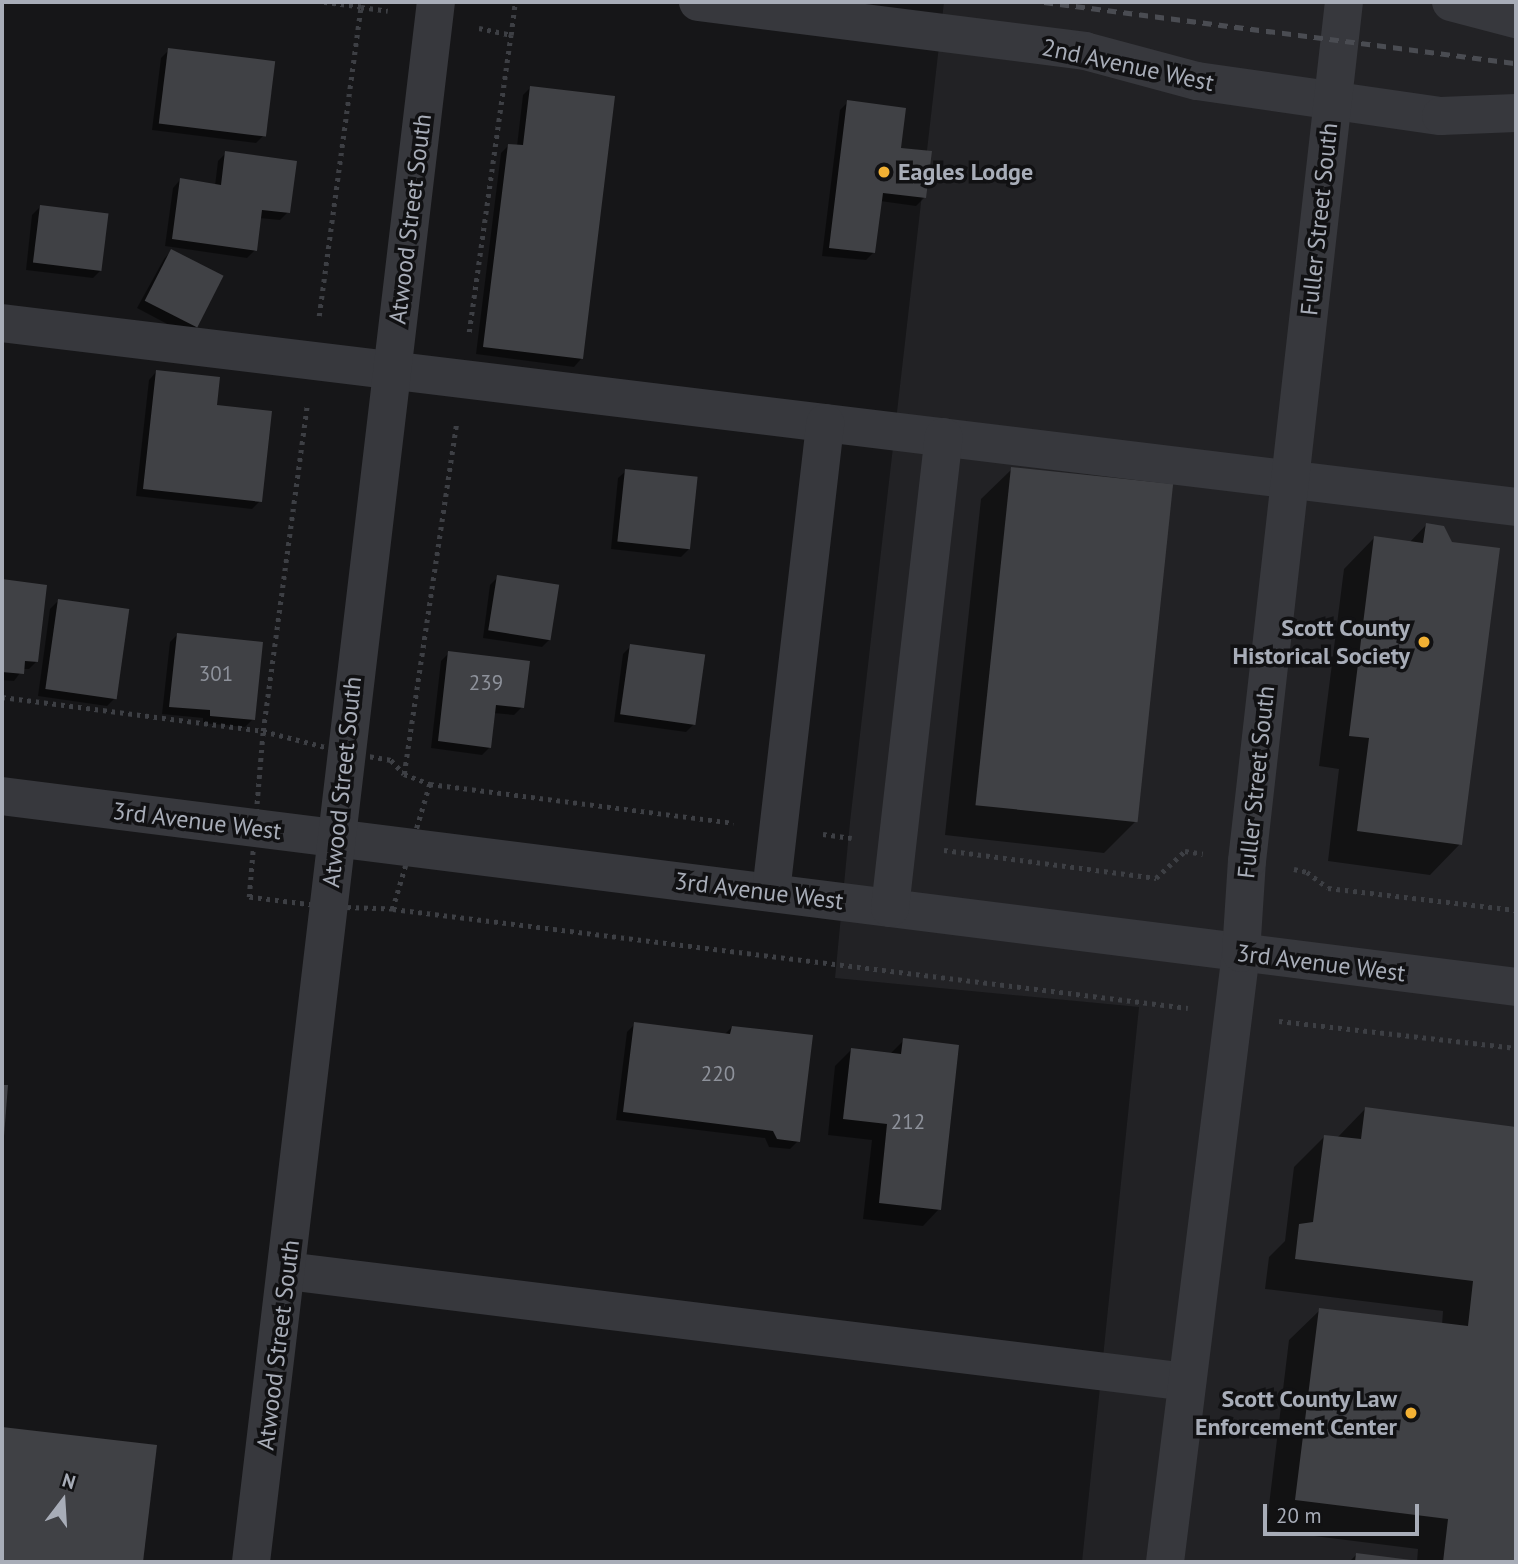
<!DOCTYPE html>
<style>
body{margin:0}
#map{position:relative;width:1518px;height:1564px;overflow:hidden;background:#161618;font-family:"PT Sans",sans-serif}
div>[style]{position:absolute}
.built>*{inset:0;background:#222225}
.shadow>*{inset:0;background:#0007}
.building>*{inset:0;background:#404145;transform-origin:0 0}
.path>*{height:4.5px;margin-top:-2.25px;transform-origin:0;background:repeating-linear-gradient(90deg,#3d3f44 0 3.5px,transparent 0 8.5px)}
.minor>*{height:38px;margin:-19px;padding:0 19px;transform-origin:19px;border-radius:19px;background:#37383d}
.rail>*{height:5px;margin-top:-2.5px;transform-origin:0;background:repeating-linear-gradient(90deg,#4a4c52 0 9px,transparent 0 16px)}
.dots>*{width:19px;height:19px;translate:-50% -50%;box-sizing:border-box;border:4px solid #111113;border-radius:50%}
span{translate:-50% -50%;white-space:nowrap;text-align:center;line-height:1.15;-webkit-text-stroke:7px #111113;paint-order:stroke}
.number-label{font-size:21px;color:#8e929b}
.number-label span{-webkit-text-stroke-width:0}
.street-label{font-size:24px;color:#a8adb8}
.poi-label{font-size:24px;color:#a8adb8;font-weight:700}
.left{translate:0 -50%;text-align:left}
.right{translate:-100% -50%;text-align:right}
.frame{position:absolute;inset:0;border:4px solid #a8adb8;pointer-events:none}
.north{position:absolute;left:28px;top:1466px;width:70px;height:70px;-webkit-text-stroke:5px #111113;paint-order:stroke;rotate:17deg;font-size:19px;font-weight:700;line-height:28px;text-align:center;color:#a8adb8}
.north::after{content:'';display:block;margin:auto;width:24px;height:32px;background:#a8adb8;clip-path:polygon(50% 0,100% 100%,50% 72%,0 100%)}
.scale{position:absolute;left:1263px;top:1504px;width:156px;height:32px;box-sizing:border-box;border:4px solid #a8adb8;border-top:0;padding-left:9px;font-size:21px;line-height:24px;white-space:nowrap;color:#a8adb8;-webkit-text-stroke:5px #111113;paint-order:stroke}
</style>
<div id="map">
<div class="built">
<div style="clip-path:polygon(944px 2px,1516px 2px,1516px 1562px,1082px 1562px,1139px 1007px,835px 978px,850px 822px)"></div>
</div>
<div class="shadow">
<div style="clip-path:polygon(169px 50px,264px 135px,256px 143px,152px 130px,161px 58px)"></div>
<div style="clip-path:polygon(531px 87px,581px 359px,574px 367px,476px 354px,501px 153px,509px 145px,517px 146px,523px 95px)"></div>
<div style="clip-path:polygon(848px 102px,899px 149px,924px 198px,916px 206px,880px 201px,874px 252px,866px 260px,822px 256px,840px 110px)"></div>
<div style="clip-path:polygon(226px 153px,288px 212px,280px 220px,259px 218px,255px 250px,247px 258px,165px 246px,173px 188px,180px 180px,215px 186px,218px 161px)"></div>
<div style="clip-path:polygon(40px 207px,101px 270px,93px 278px,26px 270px,32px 215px)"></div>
<div style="clip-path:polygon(171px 251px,196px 327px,188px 335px,137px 308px,164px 259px)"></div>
<div style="clip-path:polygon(156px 372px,215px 407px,260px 501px,252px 509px,136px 496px,149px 380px)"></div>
<div style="clip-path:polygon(1012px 469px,1135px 822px,1104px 853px,945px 835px,981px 499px)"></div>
<div style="clip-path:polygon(626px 471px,689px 549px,681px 557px,611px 549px,618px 478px)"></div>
<div style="clip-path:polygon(1426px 525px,1460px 844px,1430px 875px,1328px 861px,1339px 769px,1319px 766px,1344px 569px,1374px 538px,1409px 543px)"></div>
<div style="clip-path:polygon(498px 577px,550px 639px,542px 647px,483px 638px,490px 585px)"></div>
<div style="clip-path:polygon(2px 581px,45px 586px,37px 661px,29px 669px,23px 669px,14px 681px,2px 680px)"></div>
<div style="clip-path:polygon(58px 601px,115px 698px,107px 706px,38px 696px,50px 609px)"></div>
<div style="clip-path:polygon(178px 634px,253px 719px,245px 727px,203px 723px,203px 718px,162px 714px,170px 642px)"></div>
<div style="clip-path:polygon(631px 646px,694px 724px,686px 732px,614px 722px,623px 654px)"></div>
<div style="clip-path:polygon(449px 653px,522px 707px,514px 715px,493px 713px,490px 747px,482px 755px,431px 748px,441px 661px)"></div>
<div style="clip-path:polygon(635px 1024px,724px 1035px,732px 1027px,798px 1141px,790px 1149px,769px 1147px,765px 1138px,616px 1120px,627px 1032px)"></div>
<div style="clip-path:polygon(904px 1040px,939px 1209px,923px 1226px,863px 1219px,872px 1140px,828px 1135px,835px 1066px,852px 1049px,890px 1054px)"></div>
<div style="clip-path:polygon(1365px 1109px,1516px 1129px,1516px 1562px,1349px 1562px,1357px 1554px,1417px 1562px,1418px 1549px,1266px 1530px,1289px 1340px,1320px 1310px,1442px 1325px,1443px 1311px,1265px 1289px,1269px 1257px,1285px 1241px,1294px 1167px,1325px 1136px,1337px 1138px)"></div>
<div style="clip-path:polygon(2px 1429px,155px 1447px,142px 1562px,2px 1562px)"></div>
</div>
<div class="building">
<div style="left:168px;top:48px;width:108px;height:76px;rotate:7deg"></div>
<div style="clip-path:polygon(530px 86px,615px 96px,583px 359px,483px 347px,508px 144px,523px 145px)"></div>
<div style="clip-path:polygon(847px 100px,906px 108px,901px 148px,932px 151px,926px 198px,883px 193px,875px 253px,829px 248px)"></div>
<div style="clip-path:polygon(225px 151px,297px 161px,290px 213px,262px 210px,257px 251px,172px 239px,180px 178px,221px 185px)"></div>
<div style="left:40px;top:205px;width:69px;height:58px;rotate:7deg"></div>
<div style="left:171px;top:249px;width:59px;height:58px;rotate:27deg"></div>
<div style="clip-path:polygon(156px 370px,220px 377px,217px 405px,272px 411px,262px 502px,143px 489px)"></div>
<div style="left:1011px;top:467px;width:163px;height:340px;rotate:6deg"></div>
<div style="left:625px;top:469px;width:73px;height:73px;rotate:6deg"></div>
<div style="clip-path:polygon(1426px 523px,1444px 526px,1452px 542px,1500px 548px,1462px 845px,1357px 831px,1369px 738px,1349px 736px,1374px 536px,1423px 543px)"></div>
<div style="left:497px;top:575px;width:63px;height:56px;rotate:9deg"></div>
<div style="clip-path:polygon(2px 579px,47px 585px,38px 662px,25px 661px,24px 674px,2px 672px)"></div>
<div style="left:58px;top:599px;width:72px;height:91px;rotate:8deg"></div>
<div style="clip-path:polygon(177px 633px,263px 642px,255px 720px,210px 716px,210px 710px,169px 707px)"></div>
<div style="left:630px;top:644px;width:76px;height:71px;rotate:8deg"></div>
<div style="clip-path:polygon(448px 651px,530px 661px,524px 708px,496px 705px,491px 748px,438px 741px)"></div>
<div style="clip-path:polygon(634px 1022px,730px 1034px,732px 1026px,813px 1035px,800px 1142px,777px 1139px,773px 1131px,623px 1112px)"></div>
<div style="clip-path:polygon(903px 1038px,959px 1045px,941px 1210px,879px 1203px,887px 1124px,843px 1119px,851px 1048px,901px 1054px)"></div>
<div style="clip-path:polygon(2px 1085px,8px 1085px,4px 1136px,2px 1136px)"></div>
<div style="clip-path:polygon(1365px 1107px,1516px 1127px,1516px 1562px,1443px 1562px,1448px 1519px,1295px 1500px,1319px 1308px,1468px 1326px,1473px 1281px,1295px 1259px,1299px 1224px,1313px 1222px,1324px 1135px,1361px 1139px)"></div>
<div style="clip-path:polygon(2px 1427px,157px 1445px,143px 1562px,2px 1562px)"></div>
<div style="clip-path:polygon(1356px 1553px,1419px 1561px,1419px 1562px,1355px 1562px)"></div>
</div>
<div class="path">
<div style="left:361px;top:7px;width:27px;rotate:8deg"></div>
<div style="left:479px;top:28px;width:33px;rotate:12deg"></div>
<div style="left:511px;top:35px;width:33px;rotate:-83deg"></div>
<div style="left:319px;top:316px;width:312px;rotate:-82.3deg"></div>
<div style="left:361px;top:7px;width:40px;rotate:-172.9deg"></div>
<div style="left:469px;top:332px;width:300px;rotate:-82deg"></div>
<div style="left:2px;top:697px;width:263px;rotate:7.4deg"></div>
<div style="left:263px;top:731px;width:329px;rotate:-82.3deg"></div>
<div style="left:263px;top:731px;width:85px;rotate:14.4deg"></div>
<div style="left:345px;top:752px;width:47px;rotate:9.9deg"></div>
<div style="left:391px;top:760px;width:19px;rotate:47deg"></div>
<div style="left:404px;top:774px;width:28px;rotate:21deg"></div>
<div style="left:430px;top:784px;width:130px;rotate:106.5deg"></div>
<div style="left:393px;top:909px;width:64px;rotate:-178.2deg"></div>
<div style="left:329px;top:907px;width:81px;rotate:-172.9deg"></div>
<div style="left:249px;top:897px;width:167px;rotate:-85.2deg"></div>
<div style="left:404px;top:774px;width:354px;rotate:-81.5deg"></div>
<div style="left:430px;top:784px;width:306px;rotate:7.3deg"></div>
<div style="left:823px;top:834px;width:29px;rotate:8deg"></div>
<div style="left:944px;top:850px;width:214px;rotate:7.5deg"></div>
<div style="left:1156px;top:878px;width:40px;rotate:-43deg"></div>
<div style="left:1185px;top:851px;width:18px;rotate:9deg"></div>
<div style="left:1294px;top:869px;width:13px;rotate:13deg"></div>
<div style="left:1307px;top:872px;width:26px;rotate:37deg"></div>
<div style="left:1328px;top:888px;width:189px;rotate:6.7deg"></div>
<div style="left:393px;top:909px;width:801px;rotate:7.1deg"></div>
<div style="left:1279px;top:1021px;width:239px;rotate:6.5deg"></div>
</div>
<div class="minor">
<div style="left:698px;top:2px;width:390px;rotate:7.2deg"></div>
<div style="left:1085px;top:51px;width:116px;rotate:15deg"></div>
<div style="left:1197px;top:81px;width:246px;rotate:8.2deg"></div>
<div style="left:1441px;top:116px;width:75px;rotate:-2.3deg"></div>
<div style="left:1451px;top:2px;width:67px;rotate:14.7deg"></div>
<div style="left:2px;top:323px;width:1525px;rotate:6.93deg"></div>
<div style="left:2px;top:796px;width:1526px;rotate:7.19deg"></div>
<div style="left:771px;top:892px;width:472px;rotate:-83.4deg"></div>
<div style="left:890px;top:908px;width:474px;rotate:-83.5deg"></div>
<div style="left:287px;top:1271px;width:907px;rotate:7.03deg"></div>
<div style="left:251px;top:1562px;width:1571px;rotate:-83.24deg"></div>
<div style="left:1165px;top:1562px;width:614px;rotate:-82.89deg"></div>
<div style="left:1241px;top:953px;width:92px;rotate:-86.3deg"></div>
<div style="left:1247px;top:861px;width:864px;rotate:-83.56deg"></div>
</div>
<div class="rail">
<div style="left:1044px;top:2px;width:476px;rotate:7.4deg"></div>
</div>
<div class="dots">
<div style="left:884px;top:172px;background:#f2b134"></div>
<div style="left:1424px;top:642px;background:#f2b134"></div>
<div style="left:1411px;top:1413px;background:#f2b134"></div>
</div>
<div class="number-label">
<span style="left:216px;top:674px">301</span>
<span style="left:486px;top:683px">239</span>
<span style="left:718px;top:1074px">220</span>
<span style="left:908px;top:1122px">212</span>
</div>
<div class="street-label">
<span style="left:1128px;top:65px;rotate:12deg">2nd Avenue West</span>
<span style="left:410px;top:219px;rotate:-83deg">Atwood Street South</span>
<span style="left:1319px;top:219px;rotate:-84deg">Fuller Street South</span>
<span style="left:342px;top:782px;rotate:-84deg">Atwood Street South</span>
<span style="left:1256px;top:782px;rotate:-84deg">Fuller Street South</span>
<span style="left:197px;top:821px;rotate:7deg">3rd Avenue West</span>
<span style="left:759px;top:891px;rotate:7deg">3rd Avenue West</span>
<span style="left:1321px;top:963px;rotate:7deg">3rd Avenue West</span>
<span style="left:278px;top:1345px;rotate:-83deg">Atwood Street South</span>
</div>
<div class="poi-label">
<span class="left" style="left:898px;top:172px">Eagles Lodge</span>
<span class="right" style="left:1410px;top:642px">Scott County<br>Historical Society</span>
<span class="right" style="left:1397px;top:1413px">Scott County Law<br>Enforcement Center</span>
</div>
<div class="frame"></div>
<div class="north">N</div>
<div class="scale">20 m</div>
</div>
